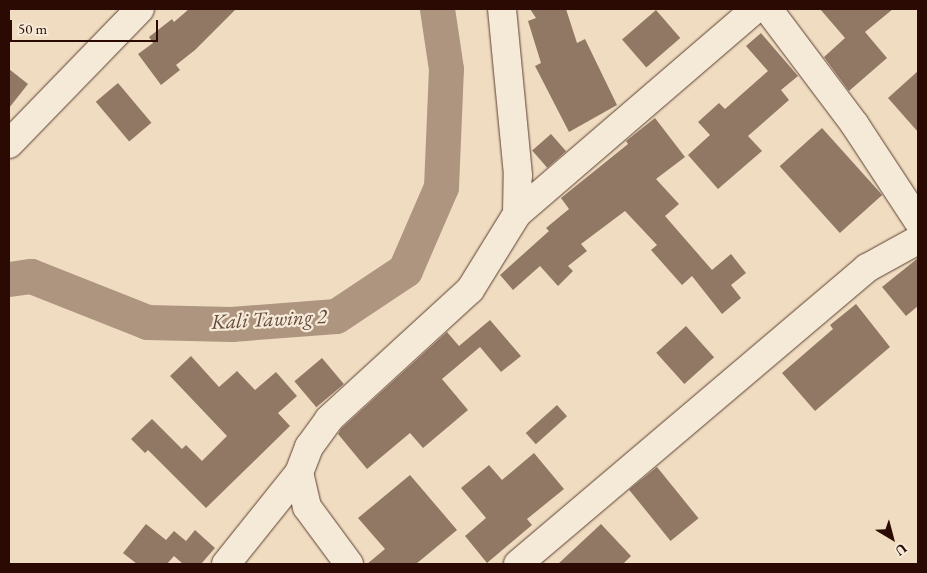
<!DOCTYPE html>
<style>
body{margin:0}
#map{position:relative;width:927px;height:573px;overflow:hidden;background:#f0ddc1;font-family:"EB Garamond",serif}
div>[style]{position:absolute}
.river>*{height:35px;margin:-17.5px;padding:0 17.5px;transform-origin:17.5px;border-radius:17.5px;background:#ad9580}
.building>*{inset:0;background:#917865;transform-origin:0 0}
.roads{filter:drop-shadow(0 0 1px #5c3f32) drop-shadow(0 0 1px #5c3f32)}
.minor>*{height:28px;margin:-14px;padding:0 14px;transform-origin:14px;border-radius:14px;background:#f5e9d7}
span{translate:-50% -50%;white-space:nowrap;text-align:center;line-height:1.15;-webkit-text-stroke:4.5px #f5e9d7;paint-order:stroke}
.water-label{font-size:21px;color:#65493b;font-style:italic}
.frame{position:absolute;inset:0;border:10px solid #2a0a02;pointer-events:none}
.north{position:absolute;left:867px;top:513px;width:50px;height:50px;-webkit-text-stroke:4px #f5e9d7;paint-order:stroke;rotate:143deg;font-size:14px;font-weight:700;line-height:20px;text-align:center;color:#2a0a02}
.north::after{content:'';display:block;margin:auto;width:18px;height:22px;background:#2a0a02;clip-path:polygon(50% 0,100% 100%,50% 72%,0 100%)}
.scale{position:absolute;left:10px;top:20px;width:148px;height:22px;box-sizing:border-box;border:2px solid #2a0a02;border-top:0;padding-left:6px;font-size:15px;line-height:18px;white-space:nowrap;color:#2a0a02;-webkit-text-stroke:4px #f5e9d7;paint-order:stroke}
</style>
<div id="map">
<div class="river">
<div style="left:9px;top:279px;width:22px;rotate:-8deg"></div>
<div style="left:31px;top:276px;width:125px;rotate:21.6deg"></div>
<div style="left:147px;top:322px;width:84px;rotate:1.4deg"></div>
<div style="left:231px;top:324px;width:105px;rotate:-4.4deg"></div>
<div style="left:336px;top:316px;width:83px;rotate:-33.7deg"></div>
<div style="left:405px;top:270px;width:90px;rotate:-66.6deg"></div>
<div style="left:441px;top:187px;width:118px;rotate:-87.6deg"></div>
<div style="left:446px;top:69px;width:61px;rotate:-98.5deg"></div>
</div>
<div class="building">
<div style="clip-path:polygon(189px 9px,236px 9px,195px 50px,176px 65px,180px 70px,161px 85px,138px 54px,153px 43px,149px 37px,172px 19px,174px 22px)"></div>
<div style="clip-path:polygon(530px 9px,566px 9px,577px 43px,585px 39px,617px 105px,569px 132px,535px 66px,541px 63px,528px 21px,536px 18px)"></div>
<div style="clip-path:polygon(820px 9px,893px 9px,865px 32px,887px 58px,849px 91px,824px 57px,845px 38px)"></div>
<div style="left:656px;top:10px;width:37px;height:45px;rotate:49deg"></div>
<div style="clip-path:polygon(761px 33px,798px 76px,781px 90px,789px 100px,748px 136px,762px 151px,718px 189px,688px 155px,710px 135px,698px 122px,719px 103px,725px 109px,768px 71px,746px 46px)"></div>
<div style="clip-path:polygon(9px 69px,28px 84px,9px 108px)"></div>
<div style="clip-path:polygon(918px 71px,918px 132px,888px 98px)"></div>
<div style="left:118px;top:83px;width:52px;height:29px;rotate:50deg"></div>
<div style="clip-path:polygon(655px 118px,685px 157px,656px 179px,679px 204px,665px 216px,712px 270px,731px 254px,746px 273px,731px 285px,741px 298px,722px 314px,692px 276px,682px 285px,651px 250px,657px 245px,625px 211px,581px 244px,587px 251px,568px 266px,573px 271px,558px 286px,540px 266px,513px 290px,500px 275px,549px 231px,546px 228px,569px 209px,561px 198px,628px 144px,626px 141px)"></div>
<div style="left:822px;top:128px;width:90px;height:57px;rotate:48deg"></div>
<div style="left:551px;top:134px;width:23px;height:25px;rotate:49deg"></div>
<div style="clip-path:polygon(918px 258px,918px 306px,906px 316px,882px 287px)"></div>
<div style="clip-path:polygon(856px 304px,890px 347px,815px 411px,782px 373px,833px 329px,830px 325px)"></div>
<div style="clip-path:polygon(490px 320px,521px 356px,501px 372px,480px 347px,442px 379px,468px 410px,423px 448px,410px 433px,367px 469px,338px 434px,341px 429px,447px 332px,459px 346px)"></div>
<div style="left:686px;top:326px;width:42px;height:40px;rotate:48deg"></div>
<div style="clip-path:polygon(191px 356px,219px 387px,237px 371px,255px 390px,276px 372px,297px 396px,278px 413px,290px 426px,206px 508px,148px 450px,145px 453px,131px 439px,152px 419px,182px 449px,186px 445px,202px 461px,227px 436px,170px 376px)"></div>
<div style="left:322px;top:358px;width:34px;height:36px;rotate:50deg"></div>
<div style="left:557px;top:405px;width:15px;height:42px;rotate:48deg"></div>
<div style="clip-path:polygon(534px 453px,564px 489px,527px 519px,532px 525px,487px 563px,465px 536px,486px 518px,461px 488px,489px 465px,502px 480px)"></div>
<div style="left:657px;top:467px;width:66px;height:36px;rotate:51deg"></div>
<div style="clip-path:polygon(410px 475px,457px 530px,416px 564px,367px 564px,385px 549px,358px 518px)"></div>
<div style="clip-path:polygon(146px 524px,166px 540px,174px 531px,186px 541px,195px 530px,215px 548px,201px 564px,183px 564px,174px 556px,167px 564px,137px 564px,123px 553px)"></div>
<div style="clip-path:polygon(601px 524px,631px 556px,623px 564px,558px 564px)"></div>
</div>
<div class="roads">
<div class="minor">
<div style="left:768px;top:9px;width:145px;rotate:53.1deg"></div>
<div style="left:855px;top:125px;width:115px;rotate:56.7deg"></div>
<div style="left:9px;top:144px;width:188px;rotate:-45.9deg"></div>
<div style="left:517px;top:214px;width:314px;rotate:-40.7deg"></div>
<div style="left:226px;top:564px;width:117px;rotate:-51.3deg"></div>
<div style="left:349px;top:564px;width:71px;rotate:-126.4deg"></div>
<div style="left:307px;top:507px;width:35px;rotate:-103deg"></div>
<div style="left:299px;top:473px;width:28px;rotate:-69deg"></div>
<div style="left:309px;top:447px;width:34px;rotate:-54deg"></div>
<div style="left:329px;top:419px;width:191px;rotate:-42.5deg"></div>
<div style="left:470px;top:290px;width:89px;rotate:-58.3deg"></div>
<div style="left:517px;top:214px;width:39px;rotate:-89deg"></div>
<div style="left:518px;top:175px;width:167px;rotate:-95.5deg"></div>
<div style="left:518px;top:564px;width:458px;rotate:-40.3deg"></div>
<div style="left:867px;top:268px;width:58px;rotate:-28.8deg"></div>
</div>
</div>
<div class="water-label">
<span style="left:269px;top:319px;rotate:-3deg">Kali Tawing 2</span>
</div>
<div class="frame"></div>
<div class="north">U</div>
<div class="scale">50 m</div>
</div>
